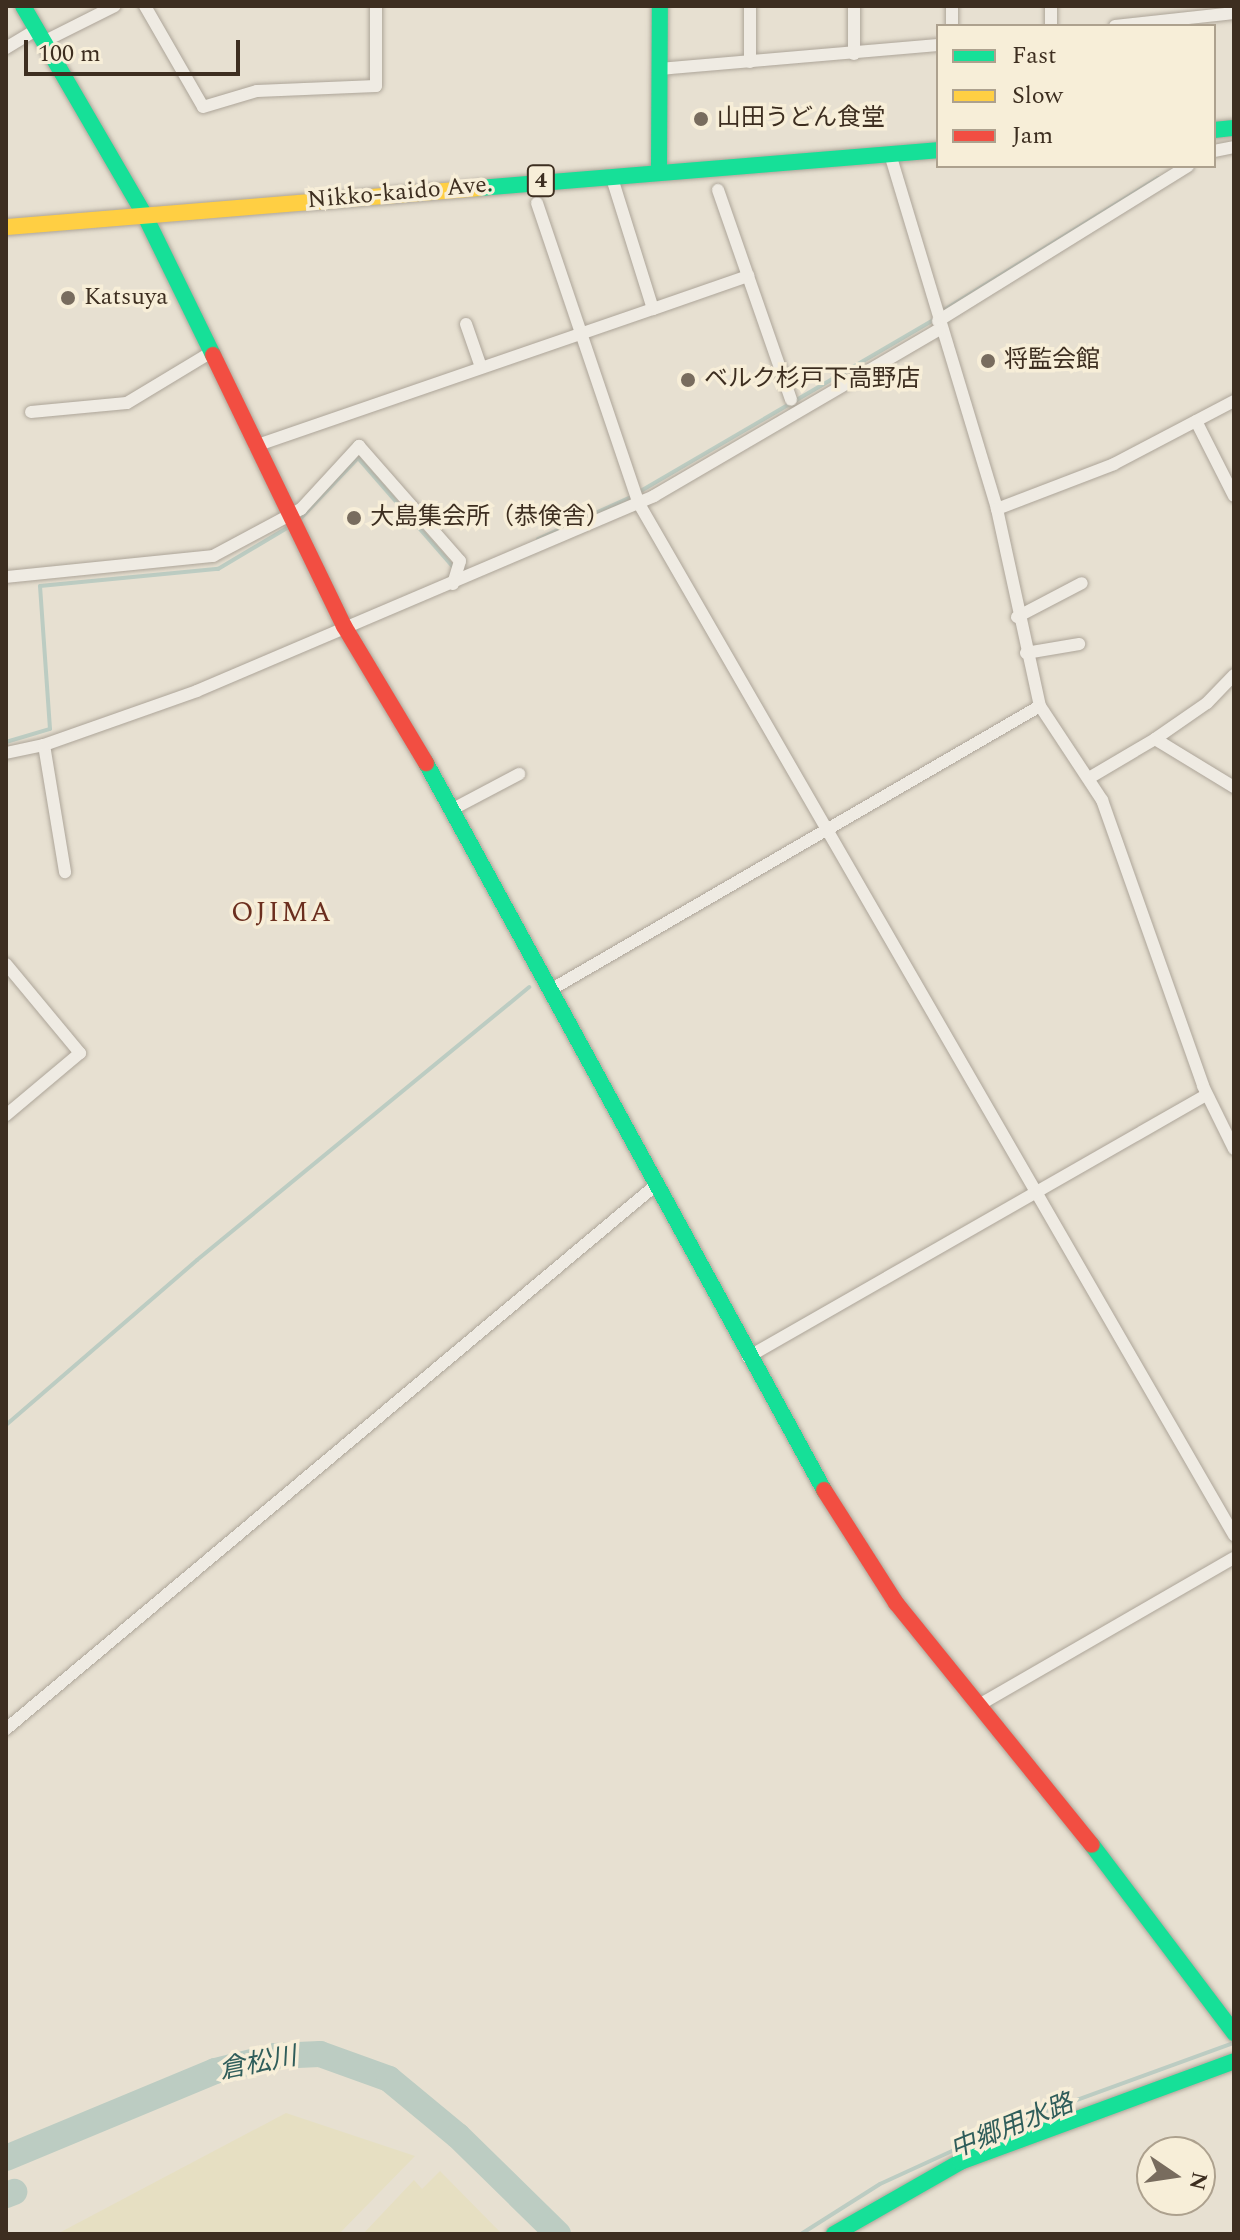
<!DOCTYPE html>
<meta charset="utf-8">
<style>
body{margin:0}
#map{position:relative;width:1240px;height:2240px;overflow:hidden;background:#e7e0d1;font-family:Spectral,"Noto Sans JP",serif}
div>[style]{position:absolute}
.farmland>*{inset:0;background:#e6dfc2}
.stream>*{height:4px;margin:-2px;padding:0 2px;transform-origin:2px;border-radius:2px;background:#bcccc2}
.river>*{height:26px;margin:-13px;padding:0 13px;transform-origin:13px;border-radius:13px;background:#bcccc2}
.roads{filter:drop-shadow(0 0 2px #ada599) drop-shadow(0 0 2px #ada599)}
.street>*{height:12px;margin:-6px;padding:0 6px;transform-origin:6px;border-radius:6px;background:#efebe3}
.fast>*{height:16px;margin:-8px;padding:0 8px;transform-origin:8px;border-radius:8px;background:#16e098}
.slow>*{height:16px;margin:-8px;padding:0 8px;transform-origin:8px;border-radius:8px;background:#ffcf43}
.jam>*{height:16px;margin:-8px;padding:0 8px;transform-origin:8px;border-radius:8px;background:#f24e42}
.dots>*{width:22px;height:22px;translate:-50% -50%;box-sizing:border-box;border:4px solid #f7eed8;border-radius:50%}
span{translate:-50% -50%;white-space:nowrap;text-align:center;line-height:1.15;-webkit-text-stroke:7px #f7eed8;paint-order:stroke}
.shield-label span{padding:2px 6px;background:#f7eed8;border:2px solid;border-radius:6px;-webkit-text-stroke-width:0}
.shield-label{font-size:22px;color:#3d2e20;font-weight:700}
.poi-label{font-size:24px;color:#3d2e20}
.left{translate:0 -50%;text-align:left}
.street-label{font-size:24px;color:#3d2e20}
.water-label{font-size:26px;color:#2f5d5a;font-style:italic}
.quarter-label{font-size:28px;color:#6b2e1e;letter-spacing:2px}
.frame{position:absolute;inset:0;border:8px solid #3d2e20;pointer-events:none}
.legend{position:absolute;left:936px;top:24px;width:280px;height:144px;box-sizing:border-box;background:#f7eed8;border:2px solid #ada18e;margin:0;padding:10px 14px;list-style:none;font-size:24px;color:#3d2e20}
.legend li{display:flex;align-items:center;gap:16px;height:40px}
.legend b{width:40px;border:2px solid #ada18e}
.north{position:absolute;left:1136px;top:2136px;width:80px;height:80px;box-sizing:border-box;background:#f7eed8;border:2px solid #ada18e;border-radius:50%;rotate:103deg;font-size:22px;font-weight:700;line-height:32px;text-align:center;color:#3d2e20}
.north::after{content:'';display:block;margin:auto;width:28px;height:36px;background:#786c5e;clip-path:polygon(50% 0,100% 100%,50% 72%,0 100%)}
.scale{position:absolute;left:24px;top:40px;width:216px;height:36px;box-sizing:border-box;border:4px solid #3d2e20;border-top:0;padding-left:10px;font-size:24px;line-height:28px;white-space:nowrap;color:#3d2e20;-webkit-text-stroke:6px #f7eed8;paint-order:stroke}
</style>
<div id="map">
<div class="farmland">
<div style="clip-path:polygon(286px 2113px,415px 2156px,339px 2234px,57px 2234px)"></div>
<div style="clip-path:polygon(440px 2171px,502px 2234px,363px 2234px,414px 2180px,422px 2189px)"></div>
</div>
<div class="stream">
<div style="left:941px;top:312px;width:255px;rotate:-31.7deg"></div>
<div style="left:639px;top:492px;width:343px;rotate:-30.3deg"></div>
<div style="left:299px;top:520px;width:86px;rotate:-46.4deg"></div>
<div style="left:358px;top:458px;width:146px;rotate:48.9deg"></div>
<div style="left:538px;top:539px;width:102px;rotate:-24.3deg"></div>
<div style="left:6px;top:742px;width:46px;rotate:-16.5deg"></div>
<div style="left:50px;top:729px;width:143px;rotate:-94deg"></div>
<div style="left:40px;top:586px;width:179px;rotate:-5.5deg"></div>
<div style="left:218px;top:569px;width:86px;rotate:-30.7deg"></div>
<div style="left:6px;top:1425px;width:252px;rotate:-40.8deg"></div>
<div style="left:197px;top:1260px;width:430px;rotate:-39.4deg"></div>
<div style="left:801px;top:2234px;width:93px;rotate:-32.3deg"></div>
<div style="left:880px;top:2184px;width:144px;rotate:-24.6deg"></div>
<div style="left:1011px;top:2124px;width:237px;rotate:-20deg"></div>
</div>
<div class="river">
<div style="left:6px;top:2158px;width:226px;rotate:-22.6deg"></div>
<div style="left:215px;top:2071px;width:62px;rotate:-14deg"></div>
<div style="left:275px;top:2056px;width:45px;rotate:-2.5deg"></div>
<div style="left:320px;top:2054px;width:73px;rotate:19.9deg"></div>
<div style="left:389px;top:2079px;width:89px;rotate:39.6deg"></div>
<div style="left:458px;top:2136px;width:140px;rotate:44.4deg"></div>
<div style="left:6px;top:2195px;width:9px;rotate:-21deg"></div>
</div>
<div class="roads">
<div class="street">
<div style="left:145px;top:6px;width:116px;rotate:60.1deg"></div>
<div style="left:203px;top:107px;width:56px;rotate:-16.5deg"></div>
<div style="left:257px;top:91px;width:119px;rotate:-2.4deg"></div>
<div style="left:376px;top:86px;width:80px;rotate:-90deg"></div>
<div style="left:952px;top:26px;width:20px;rotate:-90deg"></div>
<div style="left:1051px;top:26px;width:20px;rotate:-90deg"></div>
<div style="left:1115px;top:26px;width:120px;rotate:-6.2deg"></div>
<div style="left:43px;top:42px;width:80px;rotate:-26.6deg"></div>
<div style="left:6px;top:48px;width:35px;rotate:-31deg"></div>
<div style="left:854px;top:54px;width:48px;rotate:-90deg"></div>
<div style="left:750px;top:62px;width:56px;rotate:-90deg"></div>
<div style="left:659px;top:69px;width:280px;rotate:-4.9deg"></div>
<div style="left:1214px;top:151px;width:20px;rotate:-11deg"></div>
<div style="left:890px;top:154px;width:371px;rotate:73.2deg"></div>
<div style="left:997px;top:509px;width:202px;rotate:77.7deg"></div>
<div style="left:1040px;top:706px;width:113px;rotate:56.6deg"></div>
<div style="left:1102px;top:800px;width:303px;rotate:70.5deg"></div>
<div style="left:1203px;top:1086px;width:70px;rotate:63.8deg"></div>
<div style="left:718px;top:190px;width:222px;rotate:70.8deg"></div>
<div style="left:537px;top:203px;width:316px;rotate:71.3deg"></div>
<div style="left:638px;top:502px;width:1193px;rotate:60.02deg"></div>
<div style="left:653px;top:309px;width:101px;rotate:-19.2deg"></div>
<div style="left:938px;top:321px;width:294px;rotate:-31.8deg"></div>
<div style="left:466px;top:324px;width:46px;rotate:70.8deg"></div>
<div style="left:31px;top:412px;width:96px;rotate:-5.4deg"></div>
<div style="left:127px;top:403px;width:97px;rotate:-31.1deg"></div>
<div style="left:1196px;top:421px;width:84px;rotate:63.1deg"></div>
<div style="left:255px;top:446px;width:421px;rotate:-19deg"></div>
<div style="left:653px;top:309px;width:140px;rotate:-107.4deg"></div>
<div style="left:997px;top:509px;width:125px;rotate:-21deg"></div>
<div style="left:1114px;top:464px;width:136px;rotate:-27.7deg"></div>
<div style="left:6px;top:577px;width:208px;rotate:-5.8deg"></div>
<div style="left:213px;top:556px;width:100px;rotate:-28.1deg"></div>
<div style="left:301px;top:509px;width:86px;rotate:-47.4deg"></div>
<div style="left:359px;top:446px;width:153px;rotate:48.7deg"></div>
<div style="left:460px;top:561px;width:24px;rotate:107deg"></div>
<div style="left:1017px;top:617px;width:73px;rotate:-27.6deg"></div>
<div style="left:1026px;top:653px;width:54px;rotate:-9.6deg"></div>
<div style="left:1155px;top:739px;width:63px;rotate:-34.7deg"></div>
<div style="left:1207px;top:703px;width:39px;rotate:-46deg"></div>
<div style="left:44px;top:745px;width:129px;rotate:80.6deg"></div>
<div style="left:6px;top:753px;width:39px;rotate:-12deg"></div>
<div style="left:44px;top:745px;width:162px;rotate:-19.4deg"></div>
<div style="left:197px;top:691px;width:497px;rotate:-23.1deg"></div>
<div style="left:654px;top:496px;width:331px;rotate:-30.3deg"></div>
<div style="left:1089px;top:778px;width:77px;rotate:-30.6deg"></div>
<div style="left:1155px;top:739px;width:92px;rotate:31.3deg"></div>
<div style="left:453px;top:809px;width:75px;rotate:-27.9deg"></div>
<div style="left:6px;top:964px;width:116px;rotate:50.3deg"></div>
<div style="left:80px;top:1053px;width:97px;rotate:140deg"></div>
<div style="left:552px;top:989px;width:564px;rotate:-30.11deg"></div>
<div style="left:748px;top:1357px;width:528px;rotate:-29.77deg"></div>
<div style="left:979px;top:1705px;width:294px;rotate:-30deg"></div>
<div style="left:6px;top:1729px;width:848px;rotate:-39.93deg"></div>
</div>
<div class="fast">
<div style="left:23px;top:6px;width:241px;rotate:59.8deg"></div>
<div style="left:144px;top:214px;width:157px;rotate:63.9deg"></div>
<div style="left:1214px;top:130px;width:20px;rotate:-6deg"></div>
<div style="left:659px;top:170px;width:164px;rotate:-89.7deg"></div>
<div style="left:478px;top:188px;width:462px;rotate:-4.7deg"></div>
<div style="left:426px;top:763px;width:829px;rotate:61.3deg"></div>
<div style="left:1092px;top:1845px;width:236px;rotate:52.9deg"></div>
<div style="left:834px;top:2234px;width:145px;rotate:-29.7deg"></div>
<div style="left:960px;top:2162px;width:292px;rotate:-20.2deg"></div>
</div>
<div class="slow">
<div style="left:6px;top:227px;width:474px;rotate:-4.7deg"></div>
</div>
<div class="jam">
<div style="left:213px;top:355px;width:301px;rotate:64.2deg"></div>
<div style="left:344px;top:626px;width:160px;rotate:59.1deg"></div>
<div style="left:824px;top:1490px;width:134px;rotate:57.5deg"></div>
<div style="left:896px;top:1603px;width:311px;rotate:51deg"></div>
</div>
</div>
<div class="dots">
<div style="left:701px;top:119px;background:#786c5e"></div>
<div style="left:68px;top:298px;background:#786c5e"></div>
<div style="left:988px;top:361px;background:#786c5e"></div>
<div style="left:688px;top:380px;background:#786c5e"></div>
<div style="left:354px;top:518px;background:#786c5e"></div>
</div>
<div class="shield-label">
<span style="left:541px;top:181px">4</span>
</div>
<div class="poi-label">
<span class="left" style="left:717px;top:119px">山田うどん食堂</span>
<span class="left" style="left:84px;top:298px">Katsuya</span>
<span class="left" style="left:1004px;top:361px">将監会館</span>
<span class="left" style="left:704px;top:380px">ベルク杉戸下高野店</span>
<span class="left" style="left:370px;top:518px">大島集会所（恭倹舎）</span>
</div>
<div class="street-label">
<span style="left:400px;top:193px;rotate:-5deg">Nikko-kaido Ave.</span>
</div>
<div class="water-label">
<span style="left:258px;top:2064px;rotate:-11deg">倉松川</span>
<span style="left:1012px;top:2127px;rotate:-22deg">中郷用水路</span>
</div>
<div class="quarter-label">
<span style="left:282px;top:913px">OJIMA</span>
</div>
<div class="frame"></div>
<ul class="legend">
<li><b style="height:10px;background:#16e098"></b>Fast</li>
<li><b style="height:10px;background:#ffcf43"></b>Slow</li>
<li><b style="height:10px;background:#f24e42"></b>Jam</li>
</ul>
<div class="north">N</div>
<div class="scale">100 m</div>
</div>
